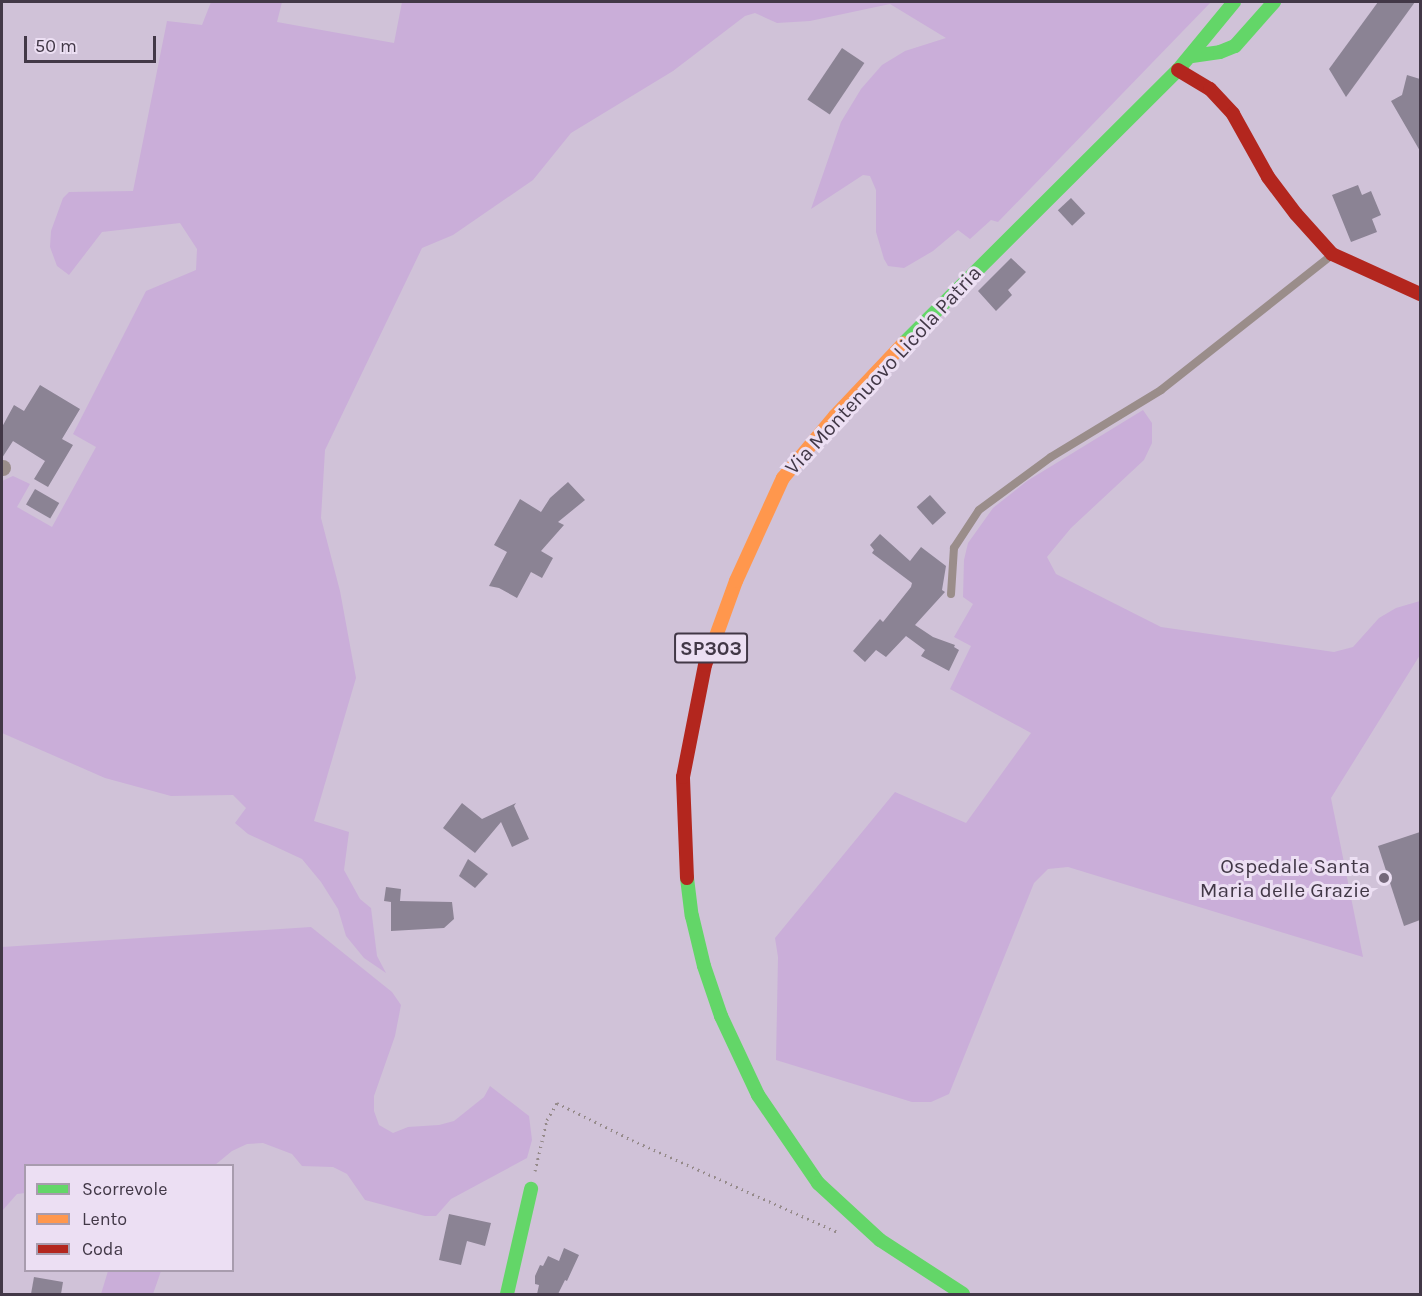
<!DOCTYPE html>
<style>
body{margin:0}
#map{position:relative;width:1422px;height:1296px;overflow:hidden;background:#d0c2d8;font-family:Karla,sans-serif}
div>[style]{position:absolute}
.green>*{inset:0;background:#caaed9}
.building>*{inset:0;background:#8b8394;transform-origin:0 0}
.path>*{height:3px;margin-top:-1.5px;transform-origin:0;background:repeating-linear-gradient(90deg,#958a8a 0 1.5px,transparent 0 6px)}
.lane>*{height:8px;margin:-4px;padding:0 4px;transform-origin:4px;border-radius:4px;background:#9a8d8a}
.street>*{height:16px;margin:-8px;padding:0 8px;transform-origin:8px;border-radius:8px;background:#9a8d8a}
.fast>*{height:14px;margin:-7px;padding:0 7px;transform-origin:7px;border-radius:7px;background:#63d668}
.slow>*{height:14px;margin:-7px;padding:0 7px;transform-origin:7px;border-radius:7px;background:#ff974d}
.jam>*{height:14px;margin:-7px;padding:0 7px;transform-origin:7px;border-radius:7px;background:#b3261e}
.dots>*{width:16px;height:16px;translate:-50% -50%;box-sizing:border-box;border:3px solid #ecdff3;border-radius:50%}
span{translate:-50% -50%;white-space:nowrap;text-align:center;line-height:1.15;-webkit-text-stroke:6px #ecdff3;paint-order:stroke}
.shield-label span{padding:2px 4px;background:#ecdff3;border:2px solid;border-radius:4px;-webkit-text-stroke-width:0}
.shield-label{font-size:20px;color:#423847;font-weight:700}
.street-label{font-size:21px;color:#423847}
.poi-label{font-size:21px;color:#423847}
.right{translate:-100% -50%;text-align:right}
.frame{position:absolute;inset:0;border:3px solid #423847;pointer-events:none}
.legend{position:absolute;left:24px;top:1164px;width:210px;height:108px;box-sizing:border-box;background:#ecdff3;border:2px solid #a89cae;margin:0;padding:8px 10px;list-style:none;font-size:18px;color:#423847}
.legend li{display:flex;align-items:center;gap:12px;height:30px}
.legend b{width:30px;border:2px solid #a89cae}
.scale{position:absolute;left:24px;top:36px;width:132px;height:27px;box-sizing:border-box;border:3px solid #423847;border-top:0;padding-left:8px;font-size:18px;line-height:21px;white-space:nowrap;color:#423847;-webkit-text-stroke:4px #ecdff3;paint-order:stroke}
</style>
<div id="map">
<div class="green">
<div style="clip-path:polygon(211px 2px,282px 2px,277px 22px,394px 43px,402px 2px,1211px 2px,998px 222px,991px 220px,970px 239px,958px 230px,933px 251px,904px 268px,888px 266px,884px 259px,876px 232px,876px 190px,870px 176px,863px 175px,811px 209px,841px 122px,861px 89px,882px 65px,905px 51px,946px 38px,890px 4px,810px 21px,777px 23px,755px 13px,745px 16px,673px 71px,571px 133px,533px 180px,453px 235px,422px 248px,325px 450px,321px 518px,340px 591px,356px 678px,314px 821px,349px 832px,344px 870px,360px 899px,371px 908px,377px 956px,386px 973px,364px 958px,346px 936px,338px 909px,321px 882px,302px 859px,248px 834px,235px 823px,246px 808px,233px 795px,171px 796px,105px 778px,2px 733px,2px 481px,13px 476px,30px 484px,17px 507px,52px 527px,96px 447px,73px 434px,146px 291px,196px 270px,197px 249px,180px 223px,102px 232px,69px 275px,57px 266px,50px 247px,51px 231px,63px 198px,69px 192px,133px 191px,167px 21px,202px 25px)"></div>
<div style="clip-path:polygon(1143px 410px,1152px 423px,1152px 443px,1144px 460px,1071px 528px,1047px 557px,1056px 574px,1161px 627px,1334px 652px,1353px 647px,1379px 618px,1396px 608px,1420px 601px,1420px 655px,1331px 798px,1363px 957px,1068px 867px,1048px 869px,1034px 883px,949px 1094px,931px 1102px,912px 1102px,776px 1060px,778px 957px,775px 938px,895px 792px,966px 823px,1031px 733px,950px 689px,971px 646px,954px 637px,973px 604px,963px 597px,964px 560px,968px 543px,993px 508px,1027px 481px)"></div>
<div style="clip-path:polygon(311px 927px,392px 992px,401px 1005px,395px 1036px,374px 1096px,374px 1111px,379px 1125px,393px 1133px,408px 1127px,439px 1125px,454px 1121px,484px 1097px,490px 1086px,529px 1116px,532px 1140px,527px 1158px,451px 1199px,436px 1216px,425px 1216px,365px 1200px,347px 1174px,333px 1167px,302px 1166px,292px 1154px,263px 1143px,247px 1144px,232px 1151px,215px 1165px,26px 1166px,25px 1193px,17px 1194px,2px 1211px,2px 947px)"></div>
<div style="clip-path:polygon(108px 1271px,108px 1270px,161px 1271px,153px 1294px,101px 1294px)"></div>
</div>
<div class="building">
<div style="clip-path:polygon(1378px 2px,1415px 2px,1346px 97px,1329px 69px)"></div>
<div style="left:842px;top:48px;width:27px;height:62px;rotate:34deg"></div>
<div style="clip-path:polygon(1407px 75px,1420px 79px,1420px 151px,1391px 101px,1402px 95px)"></div>
<div style="clip-path:polygon(1358px 185px,1362px 195px,1371px 191px,1381px 215px,1372px 219px,1377px 232px,1351px 242px,1332px 195px)"></div>
<div style="left:1071px;top:198px;width:21px;height:18px;rotate:47deg"></div>
<div style="clip-path:polygon(1011px 258px,1026px 272px,1008px 290px,1012px 295px,996px 311px,978px 291px)"></div>
<div style="clip-path:polygon(40px 385px,80px 409px,62px 439px,73px 445px,48px 487px,34px 479px,45px 461px,13px 441px,2px 458px,2px 427px,14px 405px,24px 411px)"></div>
<div style="clip-path:polygon(568px 482px,585px 500px,558px 522px,564px 525px,541px 551px,553px 558px,542px 578px,531px 572px,517px 598px,499px 588px,489px 586px,507px 552px,494px 545px,520px 499px,541px 512px,550px 498px)"></div>
<div style="left:35px;top:489px;width:28px;height:18px;rotate:30deg"></div>
<div style="left:930px;top:495px;width:24px;height:18px;rotate:48deg"></div>
<div style="clip-path:polygon(880px 534px,910px 561px,921px 547px,946px 566px,942px 590px,945px 592px,915px 625px,933px 637px,955px 645px,954px 647px,959px 650px,949px 671px,921px 656px,925px 650px,906px 636px,886px 657px,876px 650px,865px 662px,853px 651px,880px 619px,883px 622px,911px 587px,912px 583px,872px 553px,874px 550px,870px 545px)"></div>
<div style="clip-path:polygon(462px 803px,482px 819px,516px 803px,514px 806px,529px 839px,512px 847px,501px 822px,475px 853px,443px 828px)"></div>
<div style="clip-path:polygon(1420px 832px,1420px 920px,1404px 926px,1378px 846px)"></div>
<div style="clip-path:polygon(468px 859px,488px 874px,475px 888px,459px 876px)"></div>
<div style="clip-path:polygon(386px 887px,401px 889px,400px 901px,452px 902px,454px 919px,444px 928px,391px 931px,391px 902px,384px 901px)"></div>
<div style="clip-path:polygon(449px 1214px,491px 1223px,485px 1246px,467px 1241px,461px 1265px,439px 1260px)"></div>
<div style="clip-path:polygon(564px 1248px,579px 1255px,567px 1281px,565px 1280px,558px 1294px,537px 1294px,539px 1285px,535px 1284px,535px 1276px,540px 1265px,543px 1266px,548px 1256px,559px 1261px)"></div>
<div style="clip-path:polygon(34px 1277px,63px 1282px,61px 1294px,31px 1294px)"></div>
</div>
<div class="path">
<div style="left:535px;top:1171px;width:52px;rotate:-76.8deg"></div>
<div style="left:547px;top:1120px;width:20px;rotate:-60deg"></div>
<div style="left:557px;top:1103px;width:84px;rotate:26.3deg"></div>
<div style="left:632px;top:1140px;width:226px;rotate:24.1deg"></div>
</div>
<div class="lane">
<div style="left:951px;top:594px;width:46px;rotate:-86.3deg"></div>
<div style="left:954px;top:548px;width:45px;rotate:-56.7deg"></div>
<div style="left:979px;top:510px;width:89px;rotate:-36.4deg"></div>
<div style="left:1051px;top:457px;width:129px;rotate:-31.3deg"></div>
<div style="left:1161px;top:390px;width:218px;rotate:-38.3deg"></div>
</div>
<div class="street">
<div style="left:2px;top:468px;width:1px"></div>
</div>
<div class="fast">
<div style="left:1192px;top:56px;width:28px;rotate:-8deg"></div>
<div style="left:1220px;top:52px;width:16px;rotate:-22deg"></div>
<div style="left:1235px;top:46px;width:59px;rotate:-48.4deg"></div>
<div style="left:904px;top:343px;width:387px;rotate:-44.9deg"></div>
<div style="left:1178px;top:70px;width:88px;rotate:-50.5deg"></div>
<div style="left:687px;top:878px;width:38px;rotate:83deg"></div>
<div style="left:692px;top:916px;width:51px;rotate:76.5deg"></div>
<div style="left:704px;top:966px;width:53px;rotate:71.2deg"></div>
<div style="left:721px;top:1016px;width:87px;rotate:64.9deg"></div>
<div style="left:758px;top:1095px;width:107px;rotate:55.7deg"></div>
<div style="left:818px;top:1183px;width:84px;rotate:42.6deg"></div>
<div style="left:880px;top:1240px;width:99px;rotate:33deg"></div>
<div style="left:507px;top:1294px;width:108px;rotate:-77.1deg"></div>
</div>
<div class="slow">
<div style="left:711px;top:650px;width:73px;rotate:-70.1deg"></div>
<div style="left:736px;top:581px;width:113px;rotate:-65.5deg"></div>
<div style="left:783px;top:478px;width:81px;rotate:-50deg"></div>
<div style="left:835px;top:416px;width:100px;rotate:-46.6deg"></div>
</div>
<div class="jam">
<div style="left:1178px;top:70px;width:37px;rotate:31deg"></div>
<div style="left:1210px;top:89px;width:34px;rotate:47deg"></div>
<div style="left:1233px;top:114px;width:72px;rotate:60.9deg"></div>
<div style="left:1268px;top:177px;width:46px;rotate:52.9deg"></div>
<div style="left:1296px;top:214px;width:54px;rotate:48deg"></div>
<div style="left:1332px;top:254px;width:97px;rotate:24.4deg"></div>
<div style="left:687px;top:878px;width:101px;rotate:-92.3deg"></div>
<div style="left:683px;top:777px;width:114px;rotate:-78.9deg"></div>
<div style="left:705px;top:665px;width:16px;rotate:-68deg"></div>
</div>
<div class="dots">
<div style="left:1384px;top:878px;background:#74687a"></div>
</div>
<div class="shield-label">
<span style="left:711px;top:648px">SP303</span>
</div>
<div class="street-label">
<span style="left:883px;top:370px;rotate:-47deg">Via Montenuovo Licola Patria</span>
</div>
<div class="poi-label">
<span class="right" style="left:1370px;top:878px">Ospedale Santa<br>Maria delle Grazie</span>
</div>
<div class="frame"></div>
<ul class="legend">
<li><b style="height:8px;background:#63d668"></b>Scorrevole</li>
<li><b style="height:8px;background:#ff974d"></b>Lento</li>
<li><b style="height:8px;background:#b3261e"></b>Coda</li>
</ul>
<div class="scale">50 m</div>
</div>
